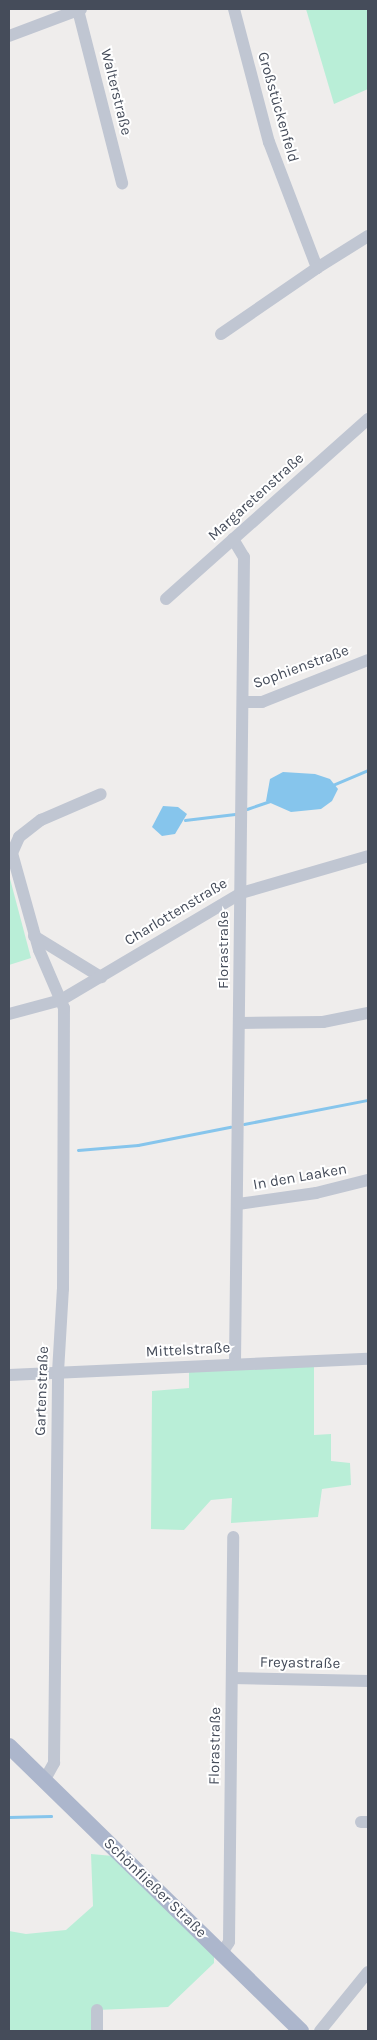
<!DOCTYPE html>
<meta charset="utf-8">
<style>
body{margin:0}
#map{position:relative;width:377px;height:2040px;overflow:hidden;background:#efedec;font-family:Karla,sans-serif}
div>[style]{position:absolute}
.green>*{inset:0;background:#b9eed7}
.water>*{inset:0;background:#86c5ec}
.stream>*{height:2.5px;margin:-1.25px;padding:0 1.25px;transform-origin:1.25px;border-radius:1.25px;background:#86c5ec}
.minor>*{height:12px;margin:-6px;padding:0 6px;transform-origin:6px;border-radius:6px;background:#c0c6d2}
.major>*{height:16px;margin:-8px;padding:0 8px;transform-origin:8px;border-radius:8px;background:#acb6cc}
span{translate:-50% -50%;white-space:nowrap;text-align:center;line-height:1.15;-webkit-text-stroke:4px #fff;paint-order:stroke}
.street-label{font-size:15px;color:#454c5a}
.frame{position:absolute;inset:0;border:10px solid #454c5a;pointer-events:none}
</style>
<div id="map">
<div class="green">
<div style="clip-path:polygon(306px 9px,368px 9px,368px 89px,334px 104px)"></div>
<div style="clip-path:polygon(9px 875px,31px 958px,9px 965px)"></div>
<div style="clip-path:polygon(314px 1365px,314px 1435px,331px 1434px,331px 1461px,350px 1463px,351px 1485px,322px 1489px,318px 1517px,231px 1523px,232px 1498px,211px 1500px,184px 1530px,151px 1529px,152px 1391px,189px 1388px,189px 1372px)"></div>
<div style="clip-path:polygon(91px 1854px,113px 1856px,214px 1953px,214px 1963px,168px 2007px,97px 2010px,97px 2031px,9px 2031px,9px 1931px,26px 1934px,66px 1930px,93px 1906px)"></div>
</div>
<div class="water">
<div style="clip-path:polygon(283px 772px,315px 774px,330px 779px,338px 789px,332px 801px,321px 809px,291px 812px,266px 801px,270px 779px)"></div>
<div style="clip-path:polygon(163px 806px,178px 807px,187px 814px,175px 834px,162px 836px,152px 827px)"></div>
</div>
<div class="stream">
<div style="left:333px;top:785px;width:38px;rotate:-23deg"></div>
<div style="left:247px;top:809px;width:24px;rotate:-19deg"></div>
<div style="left:185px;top:820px;width:50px;rotate:-6.8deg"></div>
<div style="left:244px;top:1124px;width:126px;rotate:-11deg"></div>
<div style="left:78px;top:1150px;width:60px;rotate:-4.8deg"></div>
<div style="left:138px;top:1145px;width:94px;rotate:-11.1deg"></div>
<div style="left:9px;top:1817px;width:42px;rotate:-1.4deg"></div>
</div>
<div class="minor">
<div style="left:234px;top:9px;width:138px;rotate:75.3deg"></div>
<div style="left:269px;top:142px;width:135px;rotate:69.1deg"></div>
<div style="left:317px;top:268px;width:60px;rotate:-32.1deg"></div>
<div style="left:78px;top:10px;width:179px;rotate:75.7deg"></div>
<div style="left:9px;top:36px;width:77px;rotate:-20.6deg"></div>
<div style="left:221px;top:334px;width:116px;rotate:-34.5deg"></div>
<div style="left:233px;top:539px;width:21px;rotate:59deg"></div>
<div style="left:244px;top:557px;width:807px;rotate:90.64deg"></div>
<div style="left:166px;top:599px;width:271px;rotate:-41.7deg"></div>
<div style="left:244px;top:702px;width:18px"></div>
<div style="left:262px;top:702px;width:114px;rotate:-21.6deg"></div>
<div style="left:34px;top:936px;width:79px;rotate:31.5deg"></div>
<div style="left:9px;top:1014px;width:54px;rotate:-15.1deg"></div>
<div style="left:61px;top:1000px;width:209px;rotate:-30.7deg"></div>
<div style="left:241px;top:893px;width:132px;rotate:-16.2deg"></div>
<div style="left:240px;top:1023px;width:83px;rotate:-0.7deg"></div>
<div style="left:323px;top:1022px;width:46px;rotate:-11.3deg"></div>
<div style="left:238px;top:1204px;width:79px;rotate:-8deg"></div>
<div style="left:316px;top:1193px;width:54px;rotate:-14deg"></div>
<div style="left:9px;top:1375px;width:359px;rotate:-2.6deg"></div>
<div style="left:232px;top:1678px;width:136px;rotate:1.3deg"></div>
<div style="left:44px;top:1781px;width:21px;rotate:-61deg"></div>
<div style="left:54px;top:1763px;width:391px;rotate:-89.4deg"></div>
<div style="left:58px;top:1372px;width:83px;rotate:-86.6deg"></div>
<div style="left:63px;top:1289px;width:281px;rotate:-89.8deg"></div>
<div style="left:64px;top:1008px;width:63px;rotate:-113.3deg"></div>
<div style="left:39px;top:950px;width:101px;rotate:-105.6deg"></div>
<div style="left:12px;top:853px;width:17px;rotate:-66deg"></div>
<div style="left:19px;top:837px;width:28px;rotate:-38deg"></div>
<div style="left:41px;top:820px;width:65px;rotate:-23.4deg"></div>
<div style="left:361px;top:1822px;width:7px"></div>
<div style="left:222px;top:1953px;width:13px;rotate:-58deg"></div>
<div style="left:229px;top:1942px;width:405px;rotate:-89.4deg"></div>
<div style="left:97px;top:2010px;width:21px;rotate:90deg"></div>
<div style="left:320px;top:2031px;width:76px;rotate:-50.9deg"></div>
</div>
<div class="major">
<div style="left:9px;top:1746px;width:408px;rotate:44.3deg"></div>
</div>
<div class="street-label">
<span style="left:116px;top:92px;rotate:76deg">Walterstraße</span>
<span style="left:278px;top:107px;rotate:74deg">Großstückenfeld</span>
<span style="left:256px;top:497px;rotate:-42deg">Margaretenstraße</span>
<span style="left:301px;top:667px;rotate:-20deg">Sophienstraße</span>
<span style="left:176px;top:912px;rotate:-31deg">Charlottenstraße</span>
<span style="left:224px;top:950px;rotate:-90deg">Florastraße</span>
<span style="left:300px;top:1177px;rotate:-10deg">In den Laaken</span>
<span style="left:188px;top:1350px;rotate:-3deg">Mittelstraße</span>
<span style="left:42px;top:1391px;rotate:-88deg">Gartenstraße</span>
<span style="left:300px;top:1663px;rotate:1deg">Freyastraße</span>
<span style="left:215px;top:1746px;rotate:-89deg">Florastraße</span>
<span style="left:155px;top:1888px;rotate:44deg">Schönfließer Straße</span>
</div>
<div class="frame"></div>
</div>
